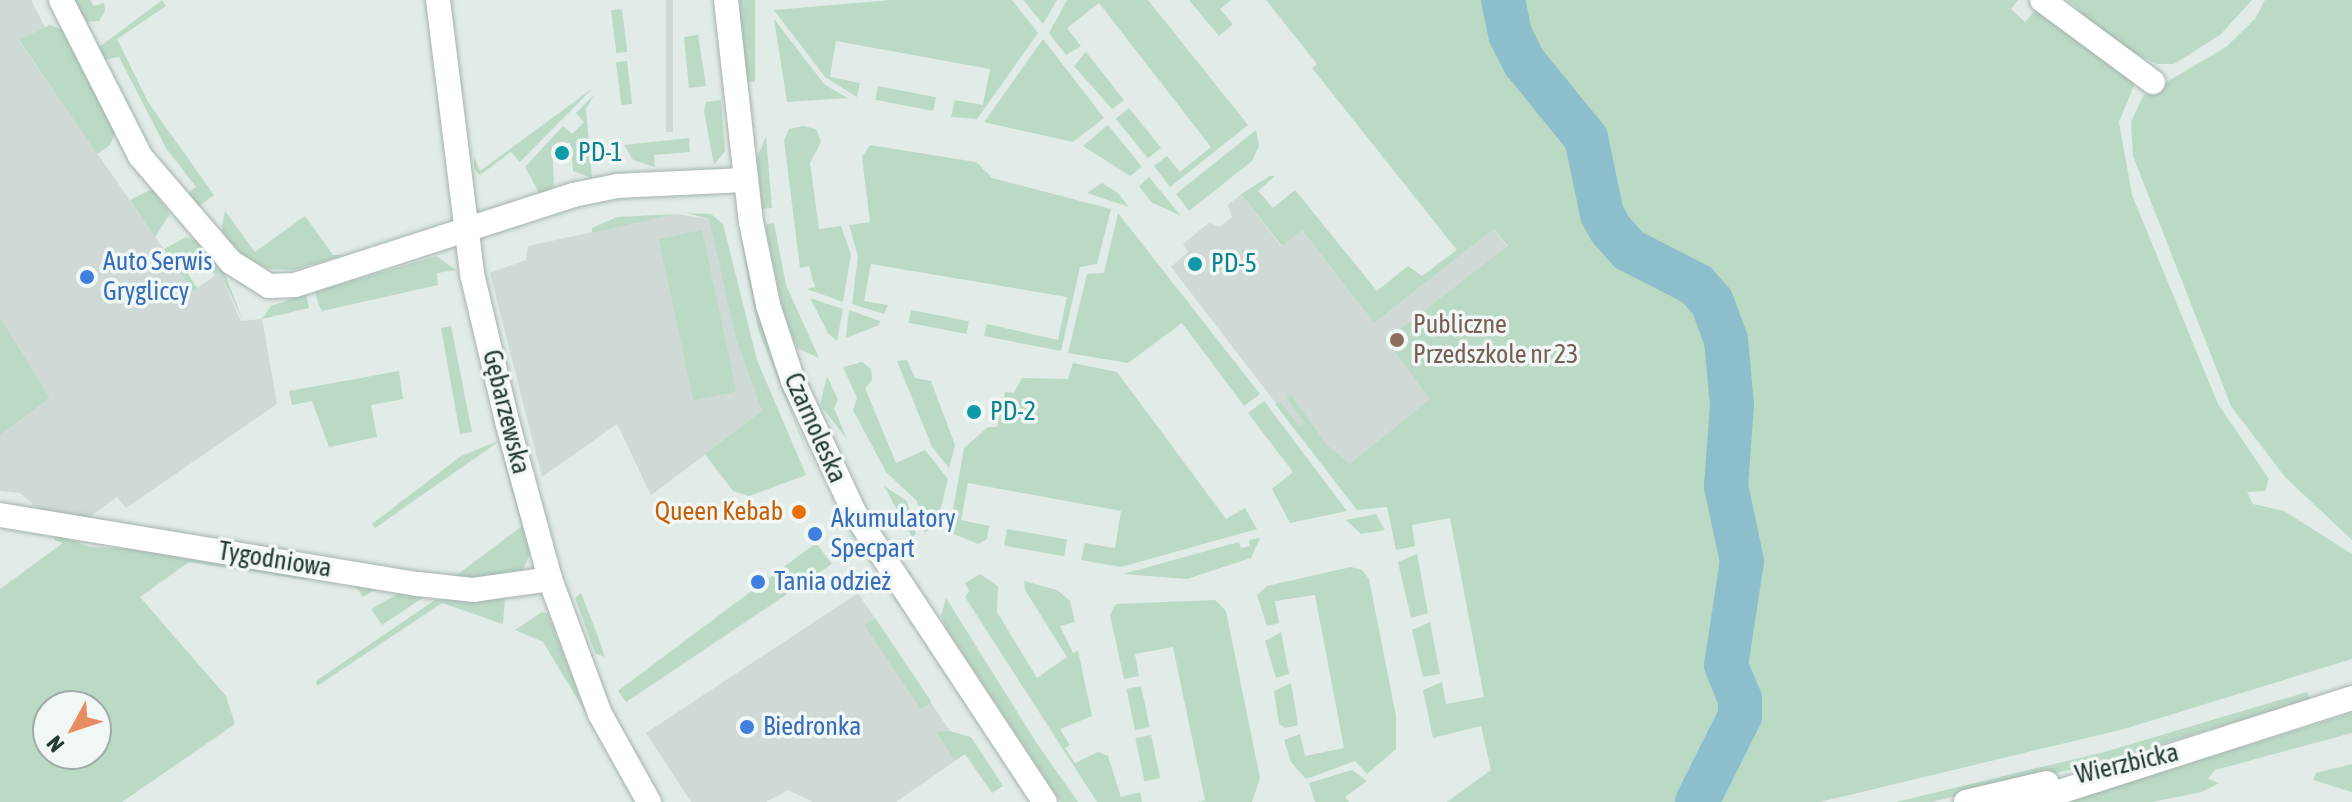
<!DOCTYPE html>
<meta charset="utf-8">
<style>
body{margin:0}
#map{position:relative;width:2352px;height:802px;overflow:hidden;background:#e1ebe7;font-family:"Asap Condensed",sans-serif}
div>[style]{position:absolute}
.built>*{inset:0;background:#cfdad6;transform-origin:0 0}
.green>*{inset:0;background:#bbdac6;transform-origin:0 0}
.river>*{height:44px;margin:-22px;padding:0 22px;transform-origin:22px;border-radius:22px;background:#8dbecc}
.roads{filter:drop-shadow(0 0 2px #a4b2ae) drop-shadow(0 0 2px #a4b2ae)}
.minor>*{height:24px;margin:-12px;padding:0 12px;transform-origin:12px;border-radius:12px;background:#fff}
.tertiary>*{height:24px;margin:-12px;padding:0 12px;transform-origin:12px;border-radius:12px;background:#fff}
.dots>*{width:22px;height:22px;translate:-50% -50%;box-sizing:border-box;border:4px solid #f1f7f5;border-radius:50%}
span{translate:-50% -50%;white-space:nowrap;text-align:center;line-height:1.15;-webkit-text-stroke:7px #f1f7f5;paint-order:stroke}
.culture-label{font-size:26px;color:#0d838f}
.left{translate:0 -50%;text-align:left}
.shop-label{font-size:26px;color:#366cbe}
.education-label{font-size:26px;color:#785e54}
.street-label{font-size:26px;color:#233a35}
.food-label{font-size:26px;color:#c56008}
.right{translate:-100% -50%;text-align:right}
.north{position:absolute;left:32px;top:690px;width:80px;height:80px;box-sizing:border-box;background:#f1f7f5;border:2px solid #9faba8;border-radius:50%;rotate:230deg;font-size:22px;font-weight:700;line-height:32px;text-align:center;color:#233a35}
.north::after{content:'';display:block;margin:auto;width:28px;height:36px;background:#e88c62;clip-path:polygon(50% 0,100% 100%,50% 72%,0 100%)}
</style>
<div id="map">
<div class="built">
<div style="clip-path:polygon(0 0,31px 0,45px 27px,19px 41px,193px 291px,220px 272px,241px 321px,262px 319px,277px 404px,126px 508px,117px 497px,90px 517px,40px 510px,20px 493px,0 491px,0 435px,50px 398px,0 317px)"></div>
<div style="left:666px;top:0;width:7px;height:132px"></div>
<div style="clip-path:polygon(1241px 194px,1281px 246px,1302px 230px,1374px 323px,1494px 229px,1546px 298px,1573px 356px,1338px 484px,1171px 267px,1188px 252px,1183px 244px,1209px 223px,1220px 227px,1232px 217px,1228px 205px)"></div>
<div style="clip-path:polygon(676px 214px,709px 219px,763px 411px,651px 495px,617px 424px,542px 477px,490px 273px,526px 260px,528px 246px)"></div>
<div style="clip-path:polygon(858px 593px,965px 754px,896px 802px,813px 802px,788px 790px,766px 802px,691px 802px,646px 733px)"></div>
</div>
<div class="green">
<div style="clip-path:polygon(71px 0,90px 0,94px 6px,104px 3px,105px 11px,99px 21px,86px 22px)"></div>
<div style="clip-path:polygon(162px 0,166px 6px,117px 39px,148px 102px,214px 195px,199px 206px,183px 197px,196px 187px,166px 148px,119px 57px,104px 60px,98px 48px)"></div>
<div style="left:740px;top:0;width:15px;height:82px"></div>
<div style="clip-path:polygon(891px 0,1012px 0,1038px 33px,977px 119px,951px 117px,955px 100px,983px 105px,990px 69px,836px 41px,830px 77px,860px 83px,857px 97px,825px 77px,774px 10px)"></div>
<div style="clip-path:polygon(1023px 0,1057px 0,1043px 24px)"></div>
<div style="clip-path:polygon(1067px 0,1148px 0,1248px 125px,1170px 187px,1154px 166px,1167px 156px,1180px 172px,1211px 147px,1099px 3px,1067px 28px,1081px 46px,1066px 55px,1049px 33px)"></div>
<div style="clip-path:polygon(1189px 0,1231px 0,1220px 9px,1233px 24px,1219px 36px)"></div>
<div style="clip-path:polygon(1266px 0,2018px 0,2011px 9px,2025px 22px,2039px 6px,2135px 83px,2119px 122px,2132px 195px,2218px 404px,2269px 479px,2265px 491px,2247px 492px,2253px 504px,2284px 511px,2352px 554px,2352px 659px,2124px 729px,1820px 802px,1447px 802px,1491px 770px,1481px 726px,1433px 738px,1423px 690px,1442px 682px,1446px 704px,1484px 697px,1450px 518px,1412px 525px,1415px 546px,1396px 550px,1387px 507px,1357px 510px,1275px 404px,1280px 402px,1299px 426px,1304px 422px,1286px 397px,1291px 395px,1327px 445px,1350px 464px,1430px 399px,1386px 340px,1508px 246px,1494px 229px,1374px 323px,1302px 230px,1282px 246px,1241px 194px,1270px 176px,1275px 176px,1258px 191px,1273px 208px,1295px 190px,1377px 291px,1408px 266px,1422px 276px,1457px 250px,1312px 68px,1317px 64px)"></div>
<div style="clip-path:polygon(2068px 0,2252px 0,2220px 35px,2174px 64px,2157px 64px,2134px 53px,2076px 17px,2079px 9px)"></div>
<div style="clip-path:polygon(2265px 0,2352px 0,2352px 540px,2285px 477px,2231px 406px,2133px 156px,2131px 122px,2143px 96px,2226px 47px,2255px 19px)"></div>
<div style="left:622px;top:9px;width:43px;height:11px;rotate:83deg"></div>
<div style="clip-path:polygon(774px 19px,825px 85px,848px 98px,787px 102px)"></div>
<div style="clip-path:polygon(50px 25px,66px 31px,116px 132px,110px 145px,97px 154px,19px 40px)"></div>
<div style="clip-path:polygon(698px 35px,706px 86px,689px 88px,684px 37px)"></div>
<div style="clip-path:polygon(1043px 39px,1104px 118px,1073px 142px,984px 122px)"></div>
<div style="clip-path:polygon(1086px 52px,1124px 100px,1112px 109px,1074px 66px)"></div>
<div style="left:627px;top:61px;width:43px;height:11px;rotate:83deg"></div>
<div style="left:878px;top:86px;width:59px;height:14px;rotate:11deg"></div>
<div style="clip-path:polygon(593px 88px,520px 162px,511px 152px,480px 175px,474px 169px,474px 156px,480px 171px)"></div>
<div style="clip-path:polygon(594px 95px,586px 109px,592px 178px,573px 171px,570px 143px,552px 146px,554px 186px,540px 194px,525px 167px,563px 126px,572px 134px,584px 122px,576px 113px)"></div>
<div style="clip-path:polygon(721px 100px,725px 151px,714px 165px,704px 111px,706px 102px)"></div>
<div style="left:1129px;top:108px;width:51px;height:17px;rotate:51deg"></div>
<div style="clip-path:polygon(1108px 125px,1142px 167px,1130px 176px,1083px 146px)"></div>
<div style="clip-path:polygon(803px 126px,816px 129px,821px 142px,810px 163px,819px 229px,841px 226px,851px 255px,843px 302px,807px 289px,815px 287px,809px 266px,800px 268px,784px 140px,789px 129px)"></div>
<div style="clip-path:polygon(1256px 130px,1259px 146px,1252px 161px,1189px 211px,1176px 194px)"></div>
<div style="clip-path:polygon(766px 136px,772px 208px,762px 209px,757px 158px)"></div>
<div style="clip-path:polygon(689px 138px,690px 152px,654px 155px,655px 167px,633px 160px,624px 145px)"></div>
<div style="clip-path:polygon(870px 145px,976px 162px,992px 178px,1111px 209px,1097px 264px,1080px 267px,1061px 351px,984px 336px,987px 324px,1058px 340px,1067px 297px,871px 264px,864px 301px,888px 305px,884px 314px,852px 304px,858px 256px,849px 225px,870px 222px,862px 157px)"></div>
<div style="clip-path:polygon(1149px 177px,1181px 216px,1151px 202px,1139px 186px)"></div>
<div style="clip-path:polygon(1102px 183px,1118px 193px,1129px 207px,1087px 193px)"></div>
<div style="clip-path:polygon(152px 189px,170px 214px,155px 237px,130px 200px)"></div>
<div style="clip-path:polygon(225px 211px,255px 252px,305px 216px,333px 255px,343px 255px,294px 270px,269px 269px,243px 255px,221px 230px)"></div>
<div style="clip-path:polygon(686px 213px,711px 214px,723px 224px,757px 360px,806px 475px,749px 496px,733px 491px,705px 454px,762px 411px,736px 338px,709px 219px)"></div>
<div style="clip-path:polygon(1118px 213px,1260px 394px,1244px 406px,1182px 323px,1128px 363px,1068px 353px,1087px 274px,1104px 273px)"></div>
<div style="clip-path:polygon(676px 214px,592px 233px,592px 228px,617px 217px)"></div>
<div style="clip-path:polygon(774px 223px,786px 285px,819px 358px,797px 348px,784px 315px,765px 225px)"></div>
<div style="left:702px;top:230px;width:165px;height:44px;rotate:78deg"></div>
<div style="clip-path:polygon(739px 230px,769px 351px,815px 473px,758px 329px)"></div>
<div style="clip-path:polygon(186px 237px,197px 241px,223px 269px,243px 321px,220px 272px,215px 275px,204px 262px,188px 274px,197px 288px,193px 291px,164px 249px)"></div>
<div style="clip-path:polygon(436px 256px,456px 270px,437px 273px,438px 285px,322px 311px,319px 306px,315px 292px)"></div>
<div style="clip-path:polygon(306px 294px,309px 308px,262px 319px,271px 306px)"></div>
<div style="clip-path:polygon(810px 298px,843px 309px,837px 341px,828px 333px)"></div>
<div style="clip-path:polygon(849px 310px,880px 321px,879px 325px,846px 338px)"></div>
<div style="left:911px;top:310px;width:59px;height:13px;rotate:11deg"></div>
<div style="clip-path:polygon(0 317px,50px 398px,0 435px)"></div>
<div style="clip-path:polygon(451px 326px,472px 432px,460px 434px,441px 328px)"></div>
<div style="clip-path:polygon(907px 360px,915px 378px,931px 381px,955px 445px,949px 468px,932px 447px,897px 361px)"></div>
<div style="clip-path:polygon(862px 362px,871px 369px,872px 380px,865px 388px,896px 463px,925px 450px,948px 479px,936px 528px,924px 532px,917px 501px,886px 472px,853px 410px,857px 398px,843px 367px)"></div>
<div style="clip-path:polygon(1073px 363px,1117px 372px,1226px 519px,1245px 508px,1257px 529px,1121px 567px,1081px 560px,1085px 543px,1115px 548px,1121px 511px,968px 483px,961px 520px,989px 526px,987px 539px,978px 544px,949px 532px,964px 448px,988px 427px,997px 427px,1005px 392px,1014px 393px,1022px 378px,1068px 379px)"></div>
<div style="clip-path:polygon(399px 371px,403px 399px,371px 405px,377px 437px,329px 447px,312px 401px,292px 405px,289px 391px)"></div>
<div style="clip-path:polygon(827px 376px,838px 400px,834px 408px,847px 439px,820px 405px)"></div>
<div style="clip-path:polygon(1264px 401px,1347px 511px,1290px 523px,1272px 489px,1293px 472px,1248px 413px)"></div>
<div style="clip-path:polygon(498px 441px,531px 551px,522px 572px,446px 583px,522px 526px,498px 442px,375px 528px,372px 524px,461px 456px)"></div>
<div style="clip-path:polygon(884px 486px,907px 501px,916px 534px,912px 537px)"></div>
<div style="clip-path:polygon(1376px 514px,1385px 530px,1361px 534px,1346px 520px)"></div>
<div style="left:1007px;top:529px;width:61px;height:17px;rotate:10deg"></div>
<div style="clip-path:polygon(evenodd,57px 535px,90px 547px,200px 553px,382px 585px,363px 597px,353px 582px,316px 573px,306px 580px,189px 562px,140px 597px,226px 696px,235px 724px,122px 802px,0 802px,0 589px,63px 543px,54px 540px,57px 535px,48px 706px,96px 706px,96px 754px,48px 754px,48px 706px)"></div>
<div style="clip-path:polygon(1260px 538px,1251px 558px,1187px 579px,1123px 574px,1239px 542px,1241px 548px,1250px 546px,1249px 540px)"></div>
<div style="clip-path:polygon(816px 543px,832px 564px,626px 702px,618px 691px)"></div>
<div style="clip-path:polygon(1417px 554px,1428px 613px,1411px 618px,1398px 562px)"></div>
<div style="clip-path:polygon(1351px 567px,1362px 570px,1369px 579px,1396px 716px,1396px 749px,1367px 774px,1355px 761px,1306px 779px,1291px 762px,1284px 740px,1300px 734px,1305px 756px,1344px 748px,1315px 595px,1275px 601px,1279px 623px,1267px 626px,1257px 595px,1267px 586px)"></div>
<div style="clip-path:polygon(980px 574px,998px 586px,997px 612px,1037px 678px,1067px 657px,1025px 590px,1024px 581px,1057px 590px,1070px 601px,1075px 622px,1060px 626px,1073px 653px,1078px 651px,1092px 716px,1060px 729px,1070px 745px,1065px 748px,1075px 763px,1098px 752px,1108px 756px,1121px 797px,1140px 792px,1142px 802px,1097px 802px,965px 597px,969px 591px,965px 583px)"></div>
<div style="clip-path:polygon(406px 589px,427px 595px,382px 625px,371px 609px)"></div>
<div style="clip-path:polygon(581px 593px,597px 634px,605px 657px,595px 653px,575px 598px)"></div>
<div style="clip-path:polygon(505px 597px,503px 624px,442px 603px,317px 686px,316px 681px,435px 600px)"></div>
<div style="clip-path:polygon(946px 598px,1036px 742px,1078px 802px,1061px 802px,946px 628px,941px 616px)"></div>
<div style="clip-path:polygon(1215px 600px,1226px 611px,1260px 778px,1252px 802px,1198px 802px,1205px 800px,1173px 647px,1135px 654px,1139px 676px,1124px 679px,1110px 615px,1116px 604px)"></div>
<div style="clip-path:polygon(542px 612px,548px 614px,586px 713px,543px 642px,515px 630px)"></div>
<div style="left:875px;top:618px;width:101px;height:13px;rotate:56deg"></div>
<div style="clip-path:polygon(1430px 622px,1440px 674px,1423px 677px,1412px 630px)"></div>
<div style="clip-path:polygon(1281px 632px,1289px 674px,1276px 678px,1265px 641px)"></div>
<div style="clip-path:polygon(1291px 683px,1298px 725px,1285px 728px,1279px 724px,1274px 691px)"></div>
<div style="left:1141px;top:686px;width:42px;height:15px;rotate:78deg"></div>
<div style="clip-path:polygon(2307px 692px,2310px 699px,2095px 764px,1931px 802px,1896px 802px,2104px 752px)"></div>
<div style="clip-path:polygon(2352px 713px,2352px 733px,2215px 770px,2208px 779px,2219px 783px,2202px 792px,2152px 802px,2067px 802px)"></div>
<div style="clip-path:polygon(950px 731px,971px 737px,1003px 786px,992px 793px,965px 754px,955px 760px,936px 732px)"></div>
<div style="left:1151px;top:735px;width:44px;height:16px;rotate:78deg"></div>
<div style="clip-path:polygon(2352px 764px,2352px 792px,2313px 780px,2316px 773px)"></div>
<div style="clip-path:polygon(1352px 770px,1367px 781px,1345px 797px,1349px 802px,1315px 802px,1309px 783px)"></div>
</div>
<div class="river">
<div style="left:1503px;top:0;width:35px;rotate:78deg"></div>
<div style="left:1510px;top:34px;width:33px;rotate:63deg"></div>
<div style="left:1525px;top:63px;width:97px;rotate:50.9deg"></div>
<div style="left:1586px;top:138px;width:78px;rotate:78.1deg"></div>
<div style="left:1602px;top:214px;width:18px;rotate:61deg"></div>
<div style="left:1611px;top:230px;width:27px;rotate:48deg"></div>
<div style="left:1629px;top:250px;width:76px;rotate:27.2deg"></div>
<div style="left:1697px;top:285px;width:23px;rotate:49deg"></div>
<div style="left:1712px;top:302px;width:40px;rotate:69.8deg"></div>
<div style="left:1726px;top:340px;width:65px;rotate:84.7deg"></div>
<div style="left:1732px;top:405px;width:81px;rotate:94.2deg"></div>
<div style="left:1726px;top:486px;width:77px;rotate:78deg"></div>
<div style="left:1742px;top:561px;width:105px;rotate:98.7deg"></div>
<div style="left:1726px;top:665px;width:37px;rotate:68deg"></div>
<div style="left:1740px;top:699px;width:17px;rotate:90deg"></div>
<div style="left:1740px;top:716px;width:96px;rotate:116.6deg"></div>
</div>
<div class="roads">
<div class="minor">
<div style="left:61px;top:0;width:175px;rotate:63.1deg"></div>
<div style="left:140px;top:156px;width:140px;rotate:49.4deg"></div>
<div style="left:231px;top:262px;width:45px;rotate:32.3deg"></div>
<div style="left:269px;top:286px;width:26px;rotate:-2deg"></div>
<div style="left:295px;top:285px;width:292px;rotate:-17.9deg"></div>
<div style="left:573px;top:195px;width:45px;rotate:-11.6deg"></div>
<div style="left:617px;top:186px;width:127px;rotate:-2.7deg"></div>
<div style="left:438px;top:0;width:276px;rotate:82.9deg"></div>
<div style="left:472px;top:274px;width:155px;rotate:76.6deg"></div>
<div style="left:508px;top:425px;width:160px;rotate:74.7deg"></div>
<div style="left:550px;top:579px;width:144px;rotate:69.7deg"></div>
<div style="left:600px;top:714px;width:101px;rotate:60.9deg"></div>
<div style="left:2042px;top:0;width:138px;rotate:36.5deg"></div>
<div style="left:0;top:515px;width:424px;rotate:9.4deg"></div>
<div style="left:418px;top:584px;width:55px;rotate:6.2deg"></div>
<div style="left:473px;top:590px;width:78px;rotate:-8.1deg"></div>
</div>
<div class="tertiary">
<div style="left:726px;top:0;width:223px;rotate:83.6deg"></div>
<div style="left:751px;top:222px;width:85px;rotate:78.4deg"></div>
<div style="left:768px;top:305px;width:80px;rotate:71.8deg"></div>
<div style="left:793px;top:381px;width:147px;rotate:65deg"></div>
<div style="left:855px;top:514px;width:345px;rotate:56.6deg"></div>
<div style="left:1966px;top:802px;width:83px;rotate:-13.2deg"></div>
<div style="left:2028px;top:802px;width:340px;rotate:-17.8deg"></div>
</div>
</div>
<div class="dots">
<div style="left:562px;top:153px;background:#0f9aa8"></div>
<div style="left:1195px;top:264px;background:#0f9aa8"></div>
<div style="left:87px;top:277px;background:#3f7fe0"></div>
<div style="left:1397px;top:340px;background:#8d6e63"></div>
<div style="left:974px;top:412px;background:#0f9aa8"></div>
<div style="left:799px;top:512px;background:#e8710a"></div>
<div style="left:815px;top:534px;background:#3f7fe0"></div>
<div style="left:758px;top:582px;background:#3f7fe0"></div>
<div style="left:747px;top:727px;background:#3f7fe0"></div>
</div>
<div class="culture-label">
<span class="left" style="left:578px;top:153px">PD-1</span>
<span class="left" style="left:1211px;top:264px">PD-5</span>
<span class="left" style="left:990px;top:412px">PD-2</span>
</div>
<div class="shop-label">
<span class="left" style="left:103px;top:277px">Auto Serwis<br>Grygliccy</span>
<span class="left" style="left:831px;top:534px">Akumulatory<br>Specpart</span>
<span class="left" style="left:774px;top:582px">Tania odzież</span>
<span class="left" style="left:763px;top:727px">Biedronka</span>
</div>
<div class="education-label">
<span class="left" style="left:1413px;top:340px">Publiczne<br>Przedszkole nr 23</span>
</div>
<div class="street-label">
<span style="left:506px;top:412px;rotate:76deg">Gębarzewska</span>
<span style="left:815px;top:428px;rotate:66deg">Czarnoleska</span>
<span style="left:275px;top:560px;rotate:9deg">Tygodniowa</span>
<span style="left:2127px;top:764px;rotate:-13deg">Wierzbicka</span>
</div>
<div class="food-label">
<span class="right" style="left:783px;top:512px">Queen Kebab</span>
</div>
<div class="north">N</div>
</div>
